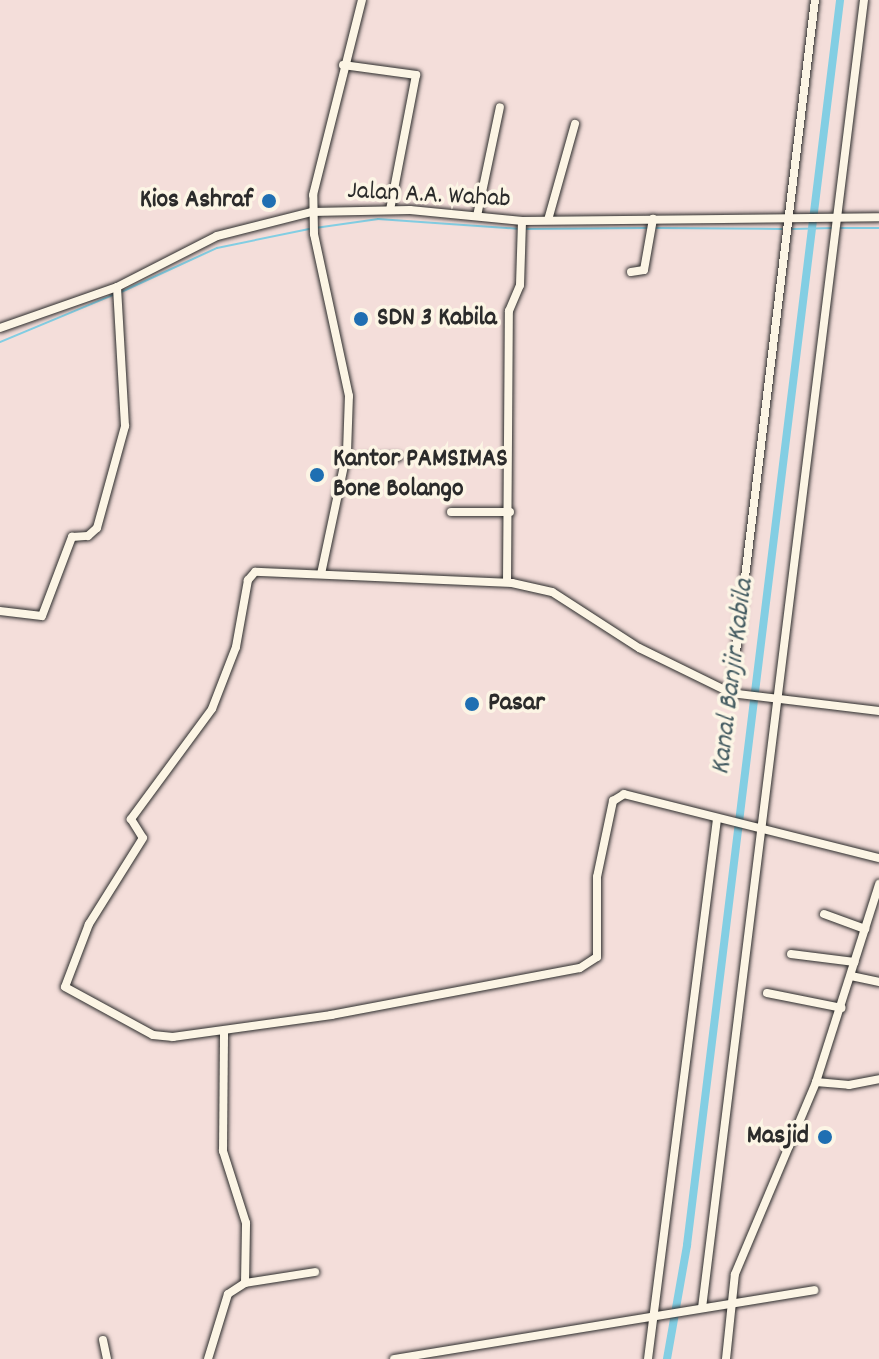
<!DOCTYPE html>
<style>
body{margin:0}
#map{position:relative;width:879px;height:1359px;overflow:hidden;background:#f4deda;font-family:Dekko,sans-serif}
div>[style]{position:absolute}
.stream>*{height:2px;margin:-1px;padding:0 1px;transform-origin:1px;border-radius:1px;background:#83cee3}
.canal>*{height:8px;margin:-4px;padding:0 4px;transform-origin:4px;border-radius:4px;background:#83cee3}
.roads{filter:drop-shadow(0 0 2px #2b2b2b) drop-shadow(0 0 2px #2b2b2b)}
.minor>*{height:8px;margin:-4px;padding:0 4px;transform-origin:4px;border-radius:4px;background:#fcf5e5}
.dots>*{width:22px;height:22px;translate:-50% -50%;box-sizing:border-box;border:4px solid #fcf5e5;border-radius:50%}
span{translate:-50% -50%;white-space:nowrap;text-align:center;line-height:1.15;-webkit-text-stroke:7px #fcf5e5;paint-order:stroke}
.street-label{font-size:26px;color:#2b2b2b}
.poi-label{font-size:26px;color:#2b2b2b;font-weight:700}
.right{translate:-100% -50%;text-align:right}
.left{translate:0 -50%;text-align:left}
.water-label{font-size:28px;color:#455c62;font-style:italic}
</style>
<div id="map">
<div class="stream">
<div style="left:315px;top:228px;width:64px;rotate:-8.1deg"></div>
<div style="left:378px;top:219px;width:142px;rotate:4deg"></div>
<div style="left:654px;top:228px;width:128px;rotate:0.4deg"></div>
<div style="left:840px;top:228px;width:39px"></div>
<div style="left:526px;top:229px;width:122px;rotate:-0.5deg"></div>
<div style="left:792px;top:229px;width:42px;rotate:-1.4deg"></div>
<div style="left:119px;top:293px;width:108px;rotate:-24.7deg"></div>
<div style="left:217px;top:248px;width:94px;rotate:-11.7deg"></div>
<div style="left:0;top:342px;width:122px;rotate:-22.6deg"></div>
</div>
<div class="canal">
<div style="left:667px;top:1359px;width:116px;rotate:-80deg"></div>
<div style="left:687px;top:1245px;width:1254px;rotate:-82.99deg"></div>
</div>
<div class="roads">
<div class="minor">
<div style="left:343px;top:65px;width:74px;rotate:7.8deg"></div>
<div style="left:416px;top:75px;width:137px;rotate:100.9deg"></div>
<div style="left:477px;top:216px;width:111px;rotate:-78.1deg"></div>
<div style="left:548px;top:220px;width:100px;rotate:-74.3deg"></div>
<div style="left:631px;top:272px;width:13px;rotate:-9deg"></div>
<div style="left:644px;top:270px;width:52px;rotate:-80deg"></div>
<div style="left:0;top:328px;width:124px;rotate:-19.3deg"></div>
<div style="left:117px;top:287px;width:112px;rotate:-27deg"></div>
<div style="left:217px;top:236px;width:98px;rotate:-14.2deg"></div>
<div style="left:312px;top:212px;width:98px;rotate:-1.2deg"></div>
<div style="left:410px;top:210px;width:113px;rotate:5.6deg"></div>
<div style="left:522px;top:221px;width:357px;rotate:-0.6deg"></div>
<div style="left:346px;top:459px;width:52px;rotate:-2.2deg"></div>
<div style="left:451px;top:512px;width:59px"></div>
<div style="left:321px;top:574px;width:125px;rotate:-78deg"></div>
<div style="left:347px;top:452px;width:56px;rotate:-88deg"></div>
<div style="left:349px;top:396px;width:166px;rotate:-102.2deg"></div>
<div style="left:314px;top:234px;width:39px;rotate:-91deg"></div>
<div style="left:313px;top:195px;width:201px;rotate:-75.9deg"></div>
<div style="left:507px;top:582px;width:271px;rotate:-89.6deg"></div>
<div style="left:509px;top:311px;width:28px;rotate:-67deg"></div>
<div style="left:520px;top:285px;width:64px;rotate:-88.2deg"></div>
<div style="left:0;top:611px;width:42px;rotate:6.8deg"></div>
<div style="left:42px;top:616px;width:85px;rotate:-69.2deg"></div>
<div style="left:72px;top:537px;width:16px;rotate:-4deg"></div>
<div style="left:88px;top:536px;width:12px;rotate:-42deg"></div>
<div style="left:97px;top:528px;width:106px;rotate:-74.6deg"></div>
<div style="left:125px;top:426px;width:139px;rotate:-93.3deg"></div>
<div style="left:731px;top:693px;width:698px;rotate:-83.09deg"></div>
<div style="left:879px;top:711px;width:149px;rotate:-173.1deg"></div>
<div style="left:731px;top:693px;width:102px;rotate:-153.9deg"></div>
<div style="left:639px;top:648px;width:103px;rotate:-147.2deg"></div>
<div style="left:552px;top:592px;width:41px;rotate:-167.3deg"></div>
<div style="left:512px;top:583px;width:257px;rotate:-177.5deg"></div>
<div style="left:255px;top:572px;width:11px;rotate:131deg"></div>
<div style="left:248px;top:580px;width:68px;rotate:100.2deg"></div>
<div style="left:236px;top:647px;width:66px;rotate:111.2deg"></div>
<div style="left:212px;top:709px;width:137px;rotate:126.4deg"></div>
<div style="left:131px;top:819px;width:22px;rotate:58deg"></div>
<div style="left:143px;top:838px;width:102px;rotate:122.1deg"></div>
<div style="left:89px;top:924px;width:67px;rotate:110.9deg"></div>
<div style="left:65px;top:987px;width:100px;rotate:28.6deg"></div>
<div style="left:153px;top:1035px;width:20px;rotate:6deg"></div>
<div style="left:173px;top:1037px;width:160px;rotate:-7.9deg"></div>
<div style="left:331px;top:1015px;width:253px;rotate:-10.7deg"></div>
<div style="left:580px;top:968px;width:20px;rotate:-33deg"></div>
<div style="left:597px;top:957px;width:80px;rotate:-90deg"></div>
<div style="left:597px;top:877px;width:78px;rotate:-78.1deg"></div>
<div style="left:613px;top:801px;width:13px;rotate:-32deg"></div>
<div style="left:624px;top:794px;width:263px;rotate:14.1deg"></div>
<div style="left:824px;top:914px;width:44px;rotate:20.1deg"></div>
<div style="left:791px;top:954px;width:64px;rotate:7.1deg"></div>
<div style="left:851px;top:976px;width:29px;rotate:12deg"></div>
<div style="left:767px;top:993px;width:76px;rotate:11.3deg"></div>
<div style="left:816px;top:1082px;width:33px;rotate:5deg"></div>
<div style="left:849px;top:1085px;width:31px;rotate:-11deg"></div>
<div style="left:245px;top:1283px;width:71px;rotate:-8.9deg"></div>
<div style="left:702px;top:1308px;width:1318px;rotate:-82.94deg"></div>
<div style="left:103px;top:1340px;width:19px;rotate:78deg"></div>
<div style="left:208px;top:1359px;width:68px;rotate:-72.9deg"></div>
<div style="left:228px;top:1294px;width:20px;rotate:-33deg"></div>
<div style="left:245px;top:1283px;width:60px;rotate:-89deg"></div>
<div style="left:246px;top:1223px;width:76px;rotate:-107.7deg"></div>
<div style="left:223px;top:1151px;width:120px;rotate:-89.5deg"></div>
<div style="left:394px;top:1359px;width:426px;rotate:-9.3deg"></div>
<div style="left:648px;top:1359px;width:544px;rotate:-82.72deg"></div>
<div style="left:726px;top:1359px;width:85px;rotate:-84deg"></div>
<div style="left:735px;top:1274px;width:208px;rotate:-67.1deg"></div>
<div style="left:816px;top:1082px;width:208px;rotate:-72.3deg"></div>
</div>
</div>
<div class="dots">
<div style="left:269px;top:201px;background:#1f6fb2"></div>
<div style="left:361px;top:319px;background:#1f6fb2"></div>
<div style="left:317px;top:475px;background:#1f6fb2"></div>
<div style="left:472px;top:704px;background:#1f6fb2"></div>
<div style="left:825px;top:1137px;background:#1f6fb2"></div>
</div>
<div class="street-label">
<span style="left:429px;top:196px;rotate:3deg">Jalan A.A. Wahab</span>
</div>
<div class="poi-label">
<span class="right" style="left:253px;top:201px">Kios Ashraf</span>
<span class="left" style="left:377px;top:319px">SDN 3 Kabila</span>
<span class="left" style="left:333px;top:475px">Kantor PAMSIMAS<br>Bone Bolango</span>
<span class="left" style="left:488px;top:704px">Pasar</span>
<span class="right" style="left:809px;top:1137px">Masjid</span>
</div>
<div class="water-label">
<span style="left:734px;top:677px;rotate:-83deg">Kanal Banjir Kabila</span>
</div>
</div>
